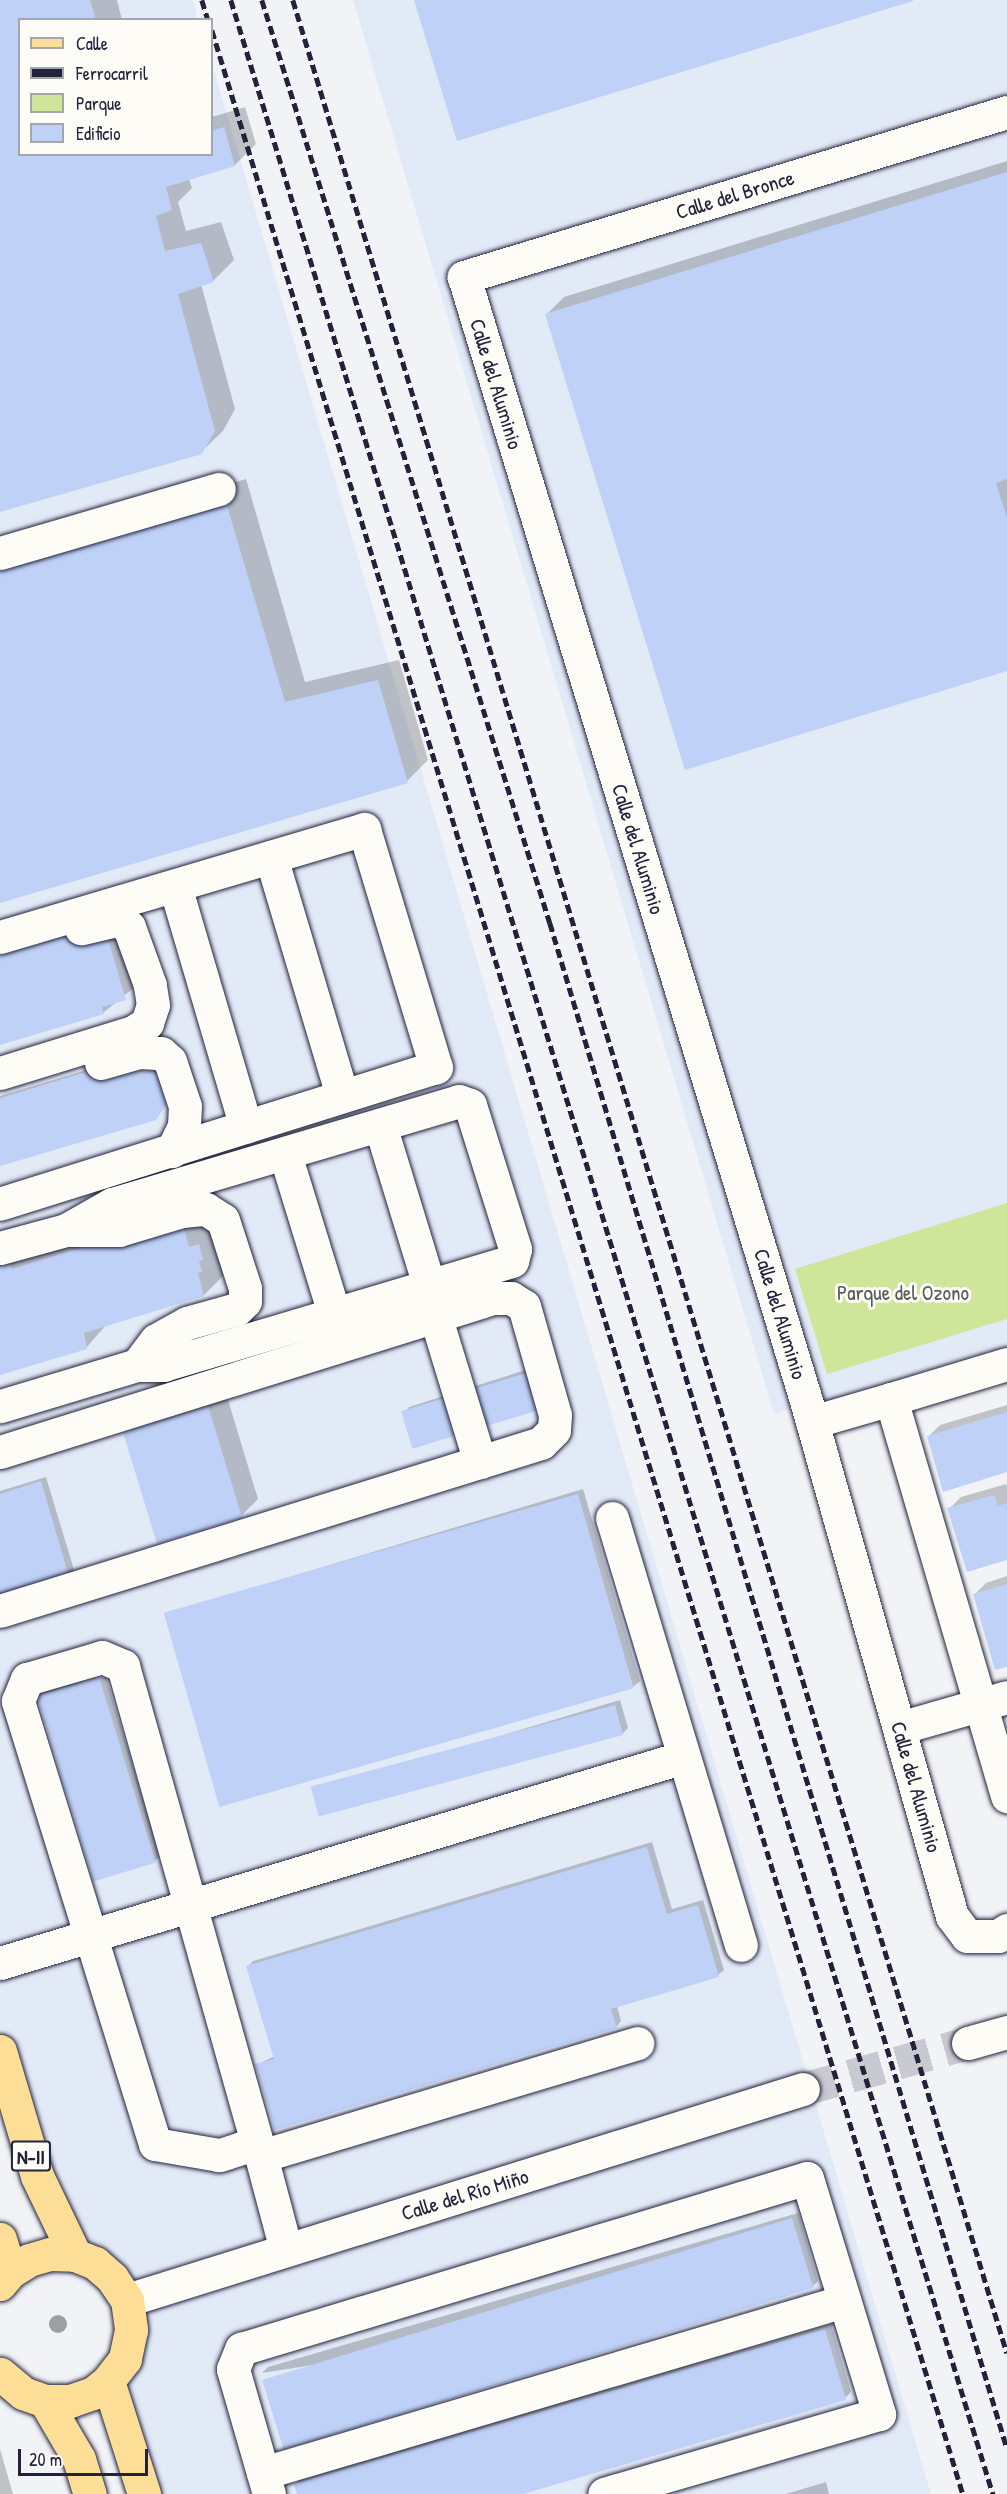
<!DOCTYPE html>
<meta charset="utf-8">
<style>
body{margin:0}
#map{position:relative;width:1007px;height:2494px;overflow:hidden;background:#f1f3f7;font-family:"Patrick Hand",sans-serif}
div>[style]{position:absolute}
.built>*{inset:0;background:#e2e9f7}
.green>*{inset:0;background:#cfe59a}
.shadow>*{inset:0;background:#0003}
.building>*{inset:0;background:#bfd1f7;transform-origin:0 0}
.minor-tunnel>*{height:33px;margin-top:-16.5px;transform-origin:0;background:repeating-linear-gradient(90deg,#c8c9d1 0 33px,transparent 0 49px)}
.roads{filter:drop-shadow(0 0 2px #22223b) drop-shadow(0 0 2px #22223b)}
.minor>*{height:33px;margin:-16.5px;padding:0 16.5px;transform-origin:16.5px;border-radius:16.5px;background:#fdfcf7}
.major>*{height:33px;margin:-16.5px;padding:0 16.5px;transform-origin:16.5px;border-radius:16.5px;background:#fcde96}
.rail>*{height:4.5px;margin-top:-2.25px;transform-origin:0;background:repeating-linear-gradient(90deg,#22223b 0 9px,transparent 0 13.5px)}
.trees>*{width:18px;height:18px;margin:-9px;border-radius:50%;background:#9ca0a0}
span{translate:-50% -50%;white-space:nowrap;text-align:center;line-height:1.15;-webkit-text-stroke:6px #fdfcf7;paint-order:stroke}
.shield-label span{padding:2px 4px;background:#fdfcf7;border:2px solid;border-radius:4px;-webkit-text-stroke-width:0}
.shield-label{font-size:20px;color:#22223b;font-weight:700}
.street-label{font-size:21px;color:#22223b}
.park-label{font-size:21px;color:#565c58}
.legend{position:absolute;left:18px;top:18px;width:195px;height:138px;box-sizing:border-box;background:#fdfcf7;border:2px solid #a5a5ac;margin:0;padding:8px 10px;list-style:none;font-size:18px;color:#22223b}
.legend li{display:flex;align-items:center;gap:12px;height:30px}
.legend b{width:30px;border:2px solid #a5a5ac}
.scale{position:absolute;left:18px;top:2449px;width:130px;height:27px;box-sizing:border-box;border:3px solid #22223b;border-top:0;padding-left:8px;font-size:18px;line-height:21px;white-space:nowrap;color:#22223b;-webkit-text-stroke:4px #fdfcf7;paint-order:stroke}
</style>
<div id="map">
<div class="built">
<div style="clip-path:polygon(0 0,193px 0,198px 19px,20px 20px,20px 154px,212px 154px,212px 64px,931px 2494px,144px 2494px,108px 2381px,131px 2330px,75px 2255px,0 2051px)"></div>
<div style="clip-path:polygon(353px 0,1007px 0,1007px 1364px,891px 1399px,807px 1404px,774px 1414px)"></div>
</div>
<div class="green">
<div style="clip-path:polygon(1007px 1203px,1007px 1319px,827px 1374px,795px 1269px)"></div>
</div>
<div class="shadow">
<div style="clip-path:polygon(0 0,117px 0,122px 20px,20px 20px,20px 154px,212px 154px,212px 117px,245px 107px,256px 144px,235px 165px,189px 179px,192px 188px,178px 202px,186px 231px,221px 222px,234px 260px,213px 281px,201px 284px,235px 409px,223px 431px,201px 452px,0 511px)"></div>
<div style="clip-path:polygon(1007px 161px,1007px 669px,547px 314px,564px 297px)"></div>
<div style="clip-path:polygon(246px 479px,305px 682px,399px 660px,428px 760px,407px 781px,0 902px,0 551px)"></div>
<div style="clip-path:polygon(122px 916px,142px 981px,103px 1013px,0 1044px,0 946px)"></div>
<div style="clip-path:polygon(146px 1052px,172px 1098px,155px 1118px,0 1164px,0 1096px)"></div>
<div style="clip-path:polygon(202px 1198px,225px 1274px,204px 1295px,107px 1324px,86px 1348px,0 1374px,0 1243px)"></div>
<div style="clip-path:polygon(538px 1366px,543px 1407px,404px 1413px,409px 1407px)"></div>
<div style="clip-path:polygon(225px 1390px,258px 1499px,241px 1516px,125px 1432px,142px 1415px)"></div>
<div style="clip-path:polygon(1007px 1405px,1007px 1471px,928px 1437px,940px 1425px)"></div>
<div style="clip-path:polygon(46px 1477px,75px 1573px,0 1600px,0 1491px)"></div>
<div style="clip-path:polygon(1006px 1484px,1007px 1487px,1007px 1558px,949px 1509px,961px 1497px)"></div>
<div style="clip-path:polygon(583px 1489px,640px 1681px,634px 1686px,167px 1617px,173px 1612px)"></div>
<div style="clip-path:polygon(1007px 1576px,1007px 1665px,975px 1594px,986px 1583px)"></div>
<div style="clip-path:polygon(105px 1674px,43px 1696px,106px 1677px,160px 1856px,154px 1862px,39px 1696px,45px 1691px)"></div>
<div style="clip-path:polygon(620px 1700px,628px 1728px,622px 1734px,315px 1795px,320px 1790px)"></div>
<div style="clip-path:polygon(652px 1842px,672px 1909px,703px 1900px,724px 1970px,718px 1975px,617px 2006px,621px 2021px,616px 2027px,256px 2065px,275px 2056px,248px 1967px,253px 1961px)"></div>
<div style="clip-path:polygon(798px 2213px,818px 2281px,812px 2287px,262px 2373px,268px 2367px)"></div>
<div style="clip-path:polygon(831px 2324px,851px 2392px,845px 2398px,518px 2494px,298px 2494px,296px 2484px,301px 2478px)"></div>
<div style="clip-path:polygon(0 2449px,13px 2494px,0 2494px)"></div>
<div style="clip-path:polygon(826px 2482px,829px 2494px,786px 2494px)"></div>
</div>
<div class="building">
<div style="clip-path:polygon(0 0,90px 0,96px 20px,20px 20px,20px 154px,212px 154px,212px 131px,224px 127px,235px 166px,166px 187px,172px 210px,156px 216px,165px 251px,201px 243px,214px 282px,178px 294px,215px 431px,202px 454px,0 512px)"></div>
<div style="clip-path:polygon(414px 0,913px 0,913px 1px,457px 141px)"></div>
<div style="clip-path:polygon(1007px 172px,1007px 479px,996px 483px,1007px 518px,1007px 671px,685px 770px,545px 314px)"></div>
<div style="clip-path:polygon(225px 499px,285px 702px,378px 680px,408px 783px,0 903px,0 565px)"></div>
<div style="clip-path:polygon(106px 932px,126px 1000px,102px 1007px,104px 1014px,0 1045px,0 955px,67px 934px)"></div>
<div style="clip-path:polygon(129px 1059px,156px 1064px,167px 1096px,166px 1105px,156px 1120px,0 1166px,0 1098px)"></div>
<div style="clip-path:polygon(181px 1218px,189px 1247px,199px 1244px,203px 1260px,199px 1261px,202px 1272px,198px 1273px,204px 1296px,84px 1333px,87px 1349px,0 1375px,0 1257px,7px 1255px,12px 1269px)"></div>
<div style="left:533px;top:1371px;width:39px;height:138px;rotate:73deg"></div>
<div style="left:208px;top:1406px;width:117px;height:89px;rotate:73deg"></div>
<div style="clip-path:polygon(1007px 1412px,1007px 1472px,943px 1492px,927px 1436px)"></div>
<div style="clip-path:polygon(41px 1481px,70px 1580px,0 1601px,0 1494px)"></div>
<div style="left:578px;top:1494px;width:202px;height:431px;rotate:74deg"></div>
<div style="clip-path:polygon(994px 1495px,998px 1506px,1007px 1503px,1007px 1560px,967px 1572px,947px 1508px)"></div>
<div style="clip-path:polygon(1007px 1584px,1007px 1667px,995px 1670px,973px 1594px)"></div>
<div style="left:99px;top:1677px;width:194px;height:65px;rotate:73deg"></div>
<div style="left:615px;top:1705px;width:31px;height:315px;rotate:75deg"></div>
<div style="clip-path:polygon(647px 1847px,667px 1914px,698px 1905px,719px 1977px,611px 2009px,617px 2028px,275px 2130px,255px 2064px,274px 2059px,246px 1966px)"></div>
<div style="left:792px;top:2218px;width:73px;height:554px;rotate:73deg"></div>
<div style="clip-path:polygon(825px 2329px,846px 2400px,523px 2494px,297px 2494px,294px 2484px)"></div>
</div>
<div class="minor-tunnel">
<div style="left:803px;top:2089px;width:171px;rotate:-15.6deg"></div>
</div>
<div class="roads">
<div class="minor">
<div style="left:1007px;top:112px;width:568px;rotate:163.1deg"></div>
<div style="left:464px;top:277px;width:1178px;rotate:73.07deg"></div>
<div style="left:807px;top:1404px;width:532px;rotate:74.19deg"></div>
<div style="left:952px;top:1916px;width:25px;rotate:53deg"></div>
<div style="left:967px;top:1936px;width:31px"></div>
<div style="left:998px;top:1936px;width:11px;rotate:-34deg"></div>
<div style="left:0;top:553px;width:228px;rotate:-16.3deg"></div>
<div style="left:271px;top:857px;width:248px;rotate:73.4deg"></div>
<div style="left:175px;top:886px;width:251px;rotate:73.6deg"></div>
<div style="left:0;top:937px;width:380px;rotate:-16.5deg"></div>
<div style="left:364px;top:829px;width:249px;rotate:73.2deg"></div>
<div style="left:436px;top:1067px;width:457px;rotate:162.6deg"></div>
<div style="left:101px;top:1063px;width:40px;rotate:-16deg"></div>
<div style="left:139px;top:1052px;width:22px;rotate:3deg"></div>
<div style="left:161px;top:1053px;width:12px;rotate:42deg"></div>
<div style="left:170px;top:1061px;width:47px;rotate:71.6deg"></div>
<div style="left:185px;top:1106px;width:20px;rotate:93deg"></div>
<div style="left:184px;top:1126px;width:28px;rotate:116deg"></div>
<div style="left:0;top:1073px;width:139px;rotate:-17.1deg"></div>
<div style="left:133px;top:1032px;width:17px;rotate:-33deg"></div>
<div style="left:147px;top:1023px;width:19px;rotate:-72deg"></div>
<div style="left:153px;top:1005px;width:20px;rotate:-99deg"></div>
<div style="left:150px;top:985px;width:62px;rotate:-109.9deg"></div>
<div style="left:129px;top:927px;width:14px;rotate:-150deg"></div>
<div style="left:117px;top:920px;width:37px;rotate:167deg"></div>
<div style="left:380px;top:1125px;width:167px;rotate:73deg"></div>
<div style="left:285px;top:1154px;width:166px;rotate:72.9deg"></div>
<div style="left:66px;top:1230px;width:53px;rotate:-29.5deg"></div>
<div style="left:112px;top:1204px;width:362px;rotate:-16.5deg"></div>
<div style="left:459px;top:1101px;width:12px;rotate:20deg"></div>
<div style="left:470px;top:1105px;width:151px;rotate:72.6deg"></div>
<div style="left:515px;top:1249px;width:12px;rotate:104deg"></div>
<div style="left:512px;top:1261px;width:363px;rotate:163.4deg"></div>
<div style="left:164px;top:1365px;width:27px;rotate:180deg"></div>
<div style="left:0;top:1248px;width:68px;rotate:-15.3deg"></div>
<div style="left:66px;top:1230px;width:53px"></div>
<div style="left:119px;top:1230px;width:66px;rotate:-16.8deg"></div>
<div style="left:182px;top:1211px;width:24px;rotate:-5deg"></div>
<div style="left:206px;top:1209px;width:20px;rotate:33deg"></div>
<div style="left:223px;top:1220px;width:71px;rotate:72.1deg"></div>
<div style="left:245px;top:1288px;width:13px;rotate:90deg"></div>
<div style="left:245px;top:1301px;width:11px;rotate:135deg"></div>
<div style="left:237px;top:1309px;width:52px;rotate:164.4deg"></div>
<div style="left:187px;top:1323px;width:35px;rotate:151deg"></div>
<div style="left:156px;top:1340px;width:31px;rotate:127deg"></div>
<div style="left:137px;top:1365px;width:143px;rotate:163.3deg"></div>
<div style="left:435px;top:1315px;width:154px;rotate:73deg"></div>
<div style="left:891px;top:1399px;width:121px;rotate:-16.8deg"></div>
<div style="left:812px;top:1422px;width:82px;rotate:-16.2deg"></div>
<div style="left:891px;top:1399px;width:414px;rotate:73.7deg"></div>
<div style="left:0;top:1452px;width:516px;rotate:-17.35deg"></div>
<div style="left:493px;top:1298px;width:18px"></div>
<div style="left:511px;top:1298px;width:15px;rotate:32deg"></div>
<div style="left:524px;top:1306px;width:113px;rotate:74.1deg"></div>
<div style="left:555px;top:1415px;width:15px;rotate:94deg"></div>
<div style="left:554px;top:1430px;width:18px;rotate:135deg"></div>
<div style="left:541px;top:1443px;width:566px;rotate:162.75deg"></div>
<div style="left:612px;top:1518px;width:446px;rotate:73.2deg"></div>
<div style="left:102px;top:1657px;width:23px;rotate:23deg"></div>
<div style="left:123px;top:1666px;width:495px;rotate:74.3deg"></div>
<div style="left:257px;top:2143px;width:40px;rotate:162deg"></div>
<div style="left:219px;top:2155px;width:65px;rotate:-170.2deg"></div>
<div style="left:155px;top:2144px;width:464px;rotate:-107.2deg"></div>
<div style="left:18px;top:1701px;width:24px;rotate:-68deg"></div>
<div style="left:27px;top:1679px;width:78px;rotate:-16.3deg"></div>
<div style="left:899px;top:1728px;width:112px;rotate:-16deg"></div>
<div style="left:0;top:1963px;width:714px;rotate:-16.76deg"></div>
<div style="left:968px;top:2043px;width:41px;rotate:-15.8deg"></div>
<div style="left:257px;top:2143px;width:14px;rotate:73deg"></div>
<div style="left:261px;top:2156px;width:393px;rotate:-16.7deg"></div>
<div style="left:261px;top:2156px;width:97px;rotate:75.1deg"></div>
<div style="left:127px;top:2300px;width:708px;rotate:-17.33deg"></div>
<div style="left:263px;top:2473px;width:606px;rotate:-16.49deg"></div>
<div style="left:269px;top:2494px;width:130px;rotate:-106.1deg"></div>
<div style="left:233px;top:2369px;width:22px;rotate:-68deg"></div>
<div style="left:241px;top:2349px;width:591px;rotate:-16.81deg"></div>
<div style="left:807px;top:2178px;width:247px;rotate:73deg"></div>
<div style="left:879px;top:2414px;width:286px;rotate:163.8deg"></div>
</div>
<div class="major">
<div style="left:0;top:2051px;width:130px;rotate:73.5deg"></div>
<div style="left:37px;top:2176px;width:88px;rotate:64.3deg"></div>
<div style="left:0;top:2239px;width:34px;rotate:73deg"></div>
<div style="left:0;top:2284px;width:16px;rotate:-50deg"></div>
<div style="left:10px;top:2272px;width:22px;rotate:-32deg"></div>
<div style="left:29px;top:2260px;width:22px;rotate:-16deg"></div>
<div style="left:50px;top:2254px;width:25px;rotate:2deg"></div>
<div style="left:75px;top:2255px;width:22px;rotate:22deg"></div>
<div style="left:95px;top:2263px;width:23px;rotate:41deg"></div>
<div style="left:112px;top:2278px;width:27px;rotate:56deg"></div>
<div style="left:127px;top:2300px;width:30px;rotate:82deg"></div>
<div style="left:131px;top:2330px;width:30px;rotate:102deg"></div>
<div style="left:125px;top:2359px;width:28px;rotate:128deg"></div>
<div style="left:108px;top:2381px;width:19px;rotate:141deg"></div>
<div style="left:93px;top:2393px;width:24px;rotate:161deg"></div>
<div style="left:70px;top:2401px;width:25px;rotate:180deg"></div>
<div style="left:45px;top:2401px;width:23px;rotate:-160deg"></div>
<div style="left:23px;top:2393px;width:30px;rotate:-140deg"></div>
<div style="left:108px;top:2381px;width:119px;rotate:72.3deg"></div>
<div style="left:45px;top:2401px;width:67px;rotate:59.6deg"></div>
<div style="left:79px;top:2459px;width:37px;rotate:73deg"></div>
</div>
</div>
<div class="rail">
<div style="left:202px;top:0;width:21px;rotate:73deg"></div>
<div style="left:231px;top:0;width:2608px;rotate:73.01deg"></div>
<div style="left:262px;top:0;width:967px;rotate:72.67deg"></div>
<div style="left:550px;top:923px;width:1592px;rotate:73.32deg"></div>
<div style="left:293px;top:0;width:2459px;rotate:73.12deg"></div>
<div style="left:212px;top:30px;width:2576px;rotate:73.05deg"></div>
</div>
<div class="trees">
<div style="left:58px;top:2324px"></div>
</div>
<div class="shield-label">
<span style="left:31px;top:2156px">N-II</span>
</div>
<div class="street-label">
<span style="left:735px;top:195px;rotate:-17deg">Calle del Bronce</span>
<span style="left:496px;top:384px;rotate:73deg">Calle del Aluminio</span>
<span style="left:638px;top:849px;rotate:73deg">Calle del Aluminio</span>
<span style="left:780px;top:1314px;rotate:73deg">Calle del Aluminio</span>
<span style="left:916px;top:1787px;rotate:74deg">Calle del Aluminio</span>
<span style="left:465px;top:2195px;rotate:-17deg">Calle del Río Miño</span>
</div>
<div class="park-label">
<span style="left:903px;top:1293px">Parque del Ozono</span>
</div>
<ul class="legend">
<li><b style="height:8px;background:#fcde96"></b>Calle</li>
<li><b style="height:8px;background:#22223b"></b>Ferrocarril</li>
<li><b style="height:16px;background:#cfe59a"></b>Parque</li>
<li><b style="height:16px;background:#bfd1f7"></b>Edificio</li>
</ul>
<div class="scale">20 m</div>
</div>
